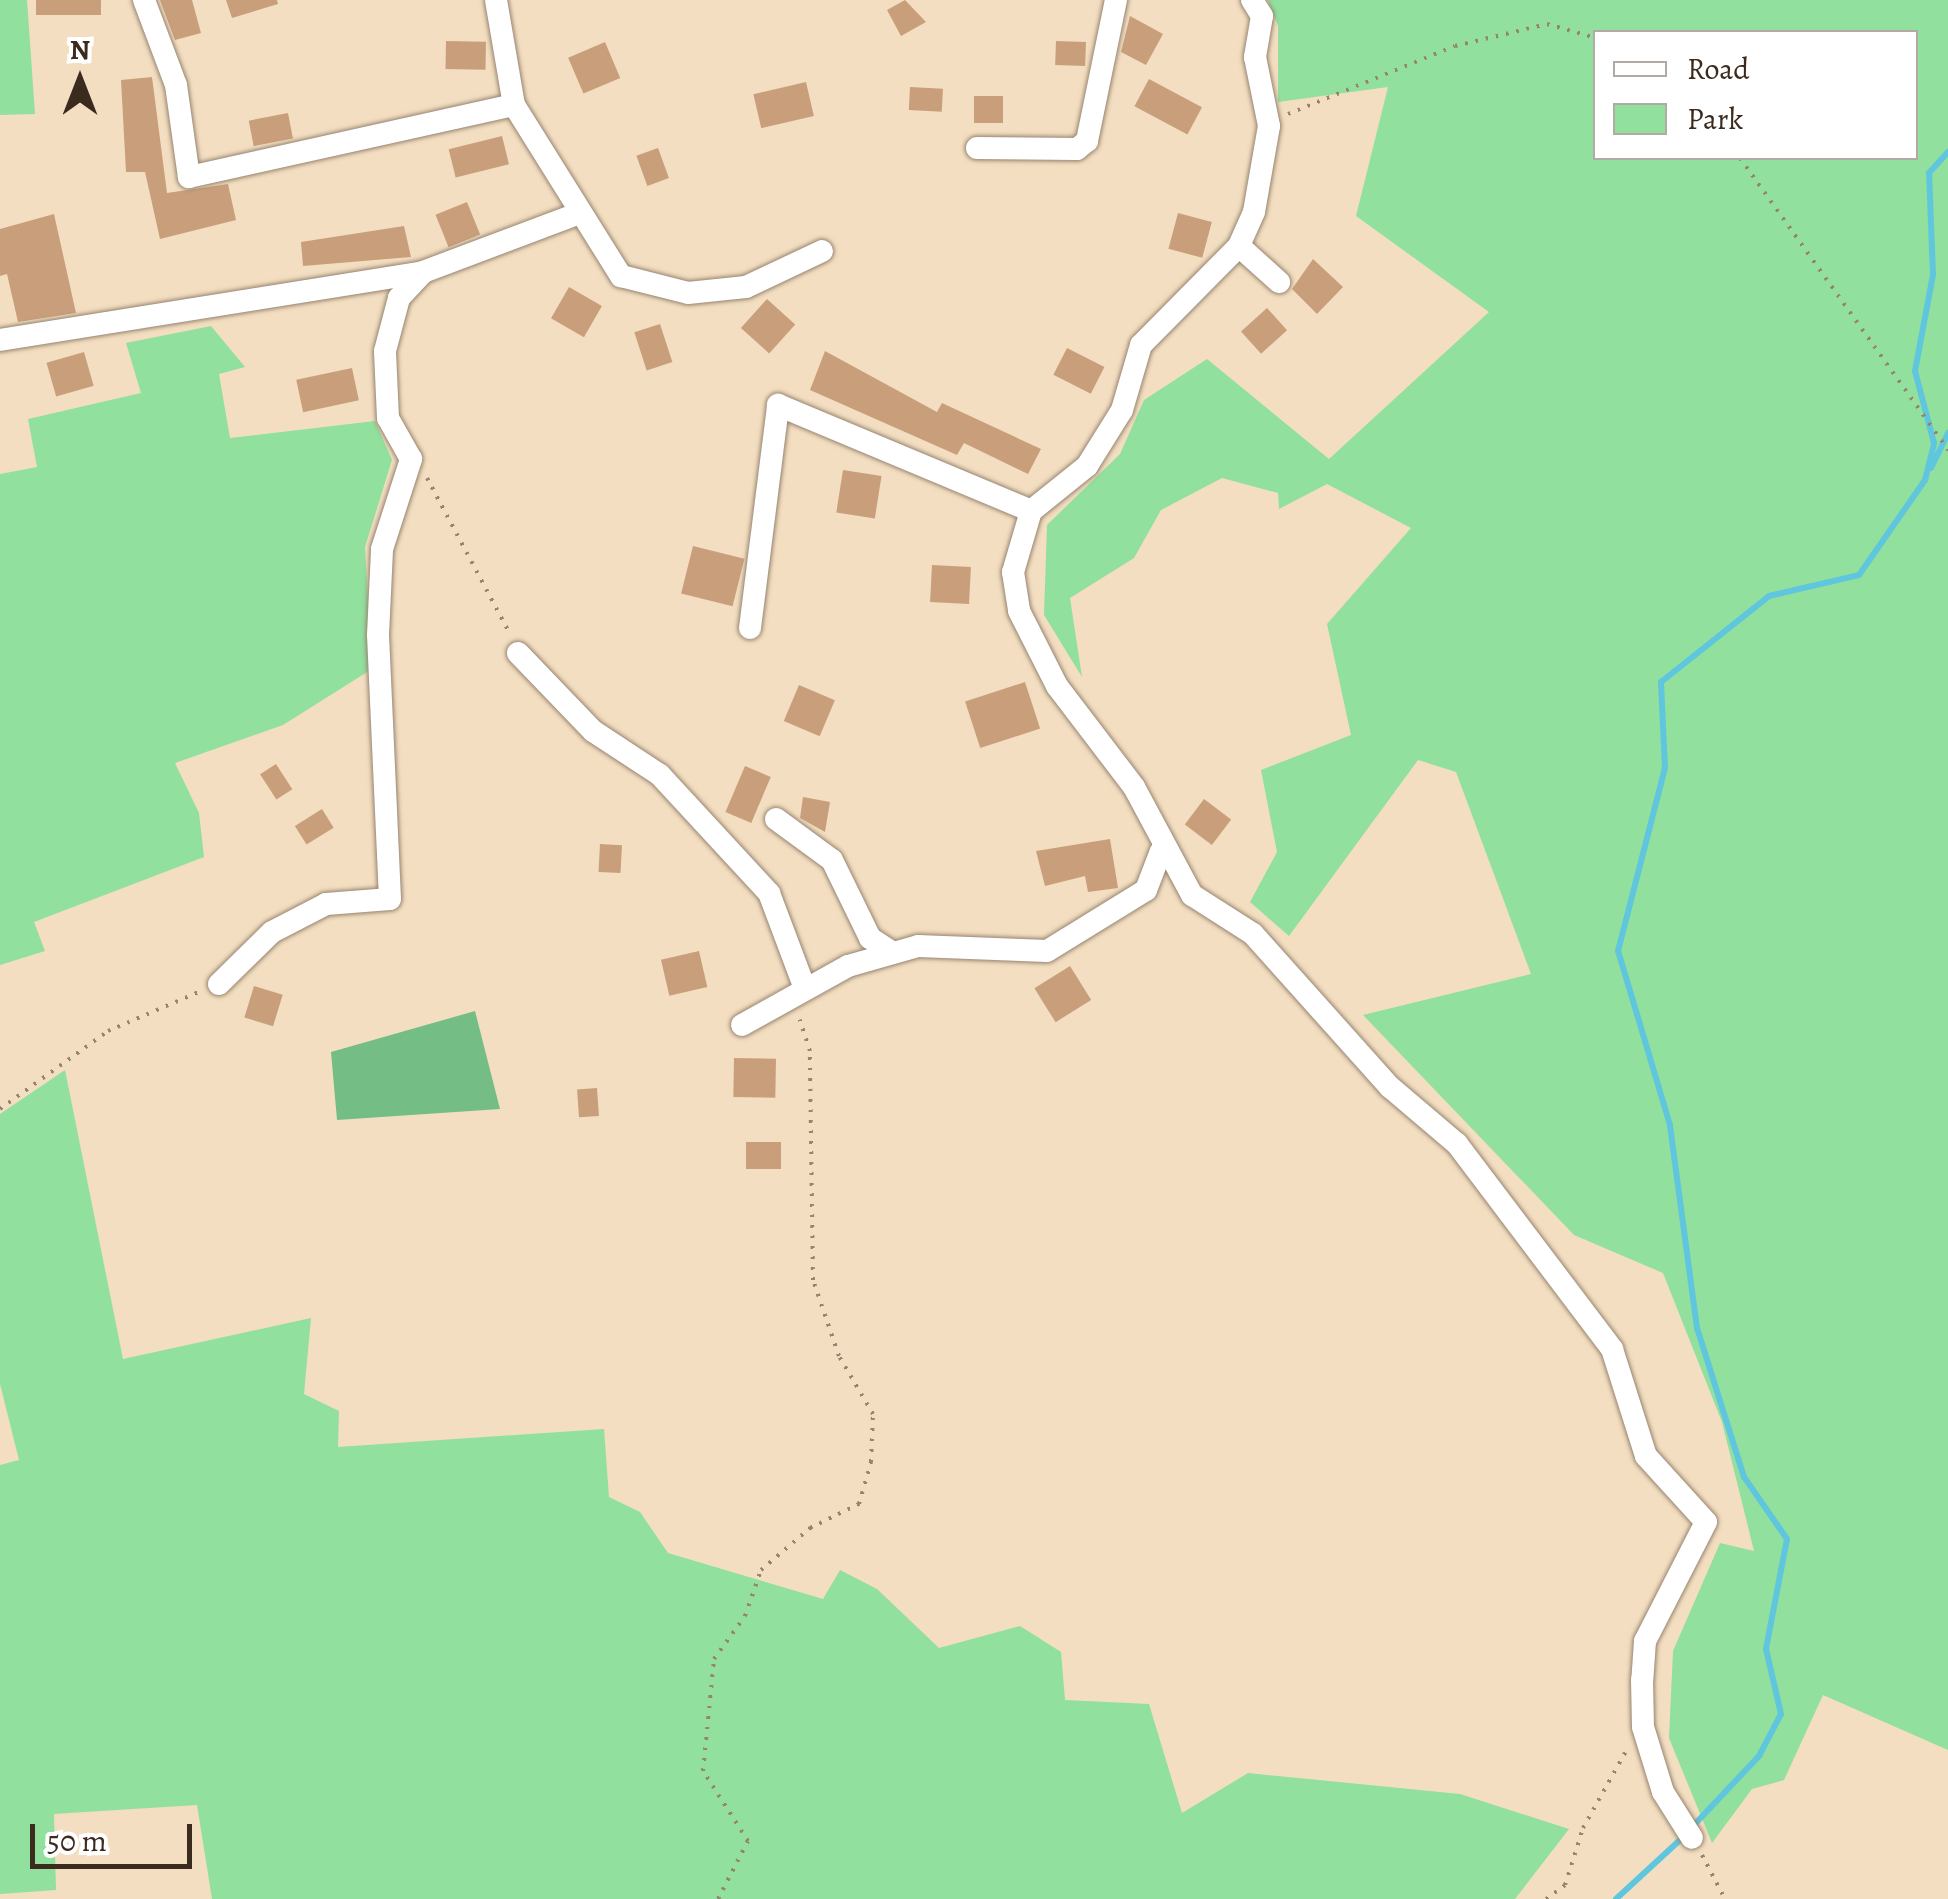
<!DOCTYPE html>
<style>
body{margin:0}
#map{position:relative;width:1948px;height:1899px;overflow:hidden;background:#f3dec1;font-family:Alegreya,serif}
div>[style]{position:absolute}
.green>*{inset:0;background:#91e09e}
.forest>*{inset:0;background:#74be85}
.stream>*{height:6px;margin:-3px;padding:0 3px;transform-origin:3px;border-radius:3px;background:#60c6de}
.building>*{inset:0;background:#c99f7b;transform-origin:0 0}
.path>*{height:4px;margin-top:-2px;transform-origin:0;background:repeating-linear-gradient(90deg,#978470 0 2.5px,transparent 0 10.5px)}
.roads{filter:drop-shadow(0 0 2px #978470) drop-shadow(0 0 2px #978470)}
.minor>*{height:22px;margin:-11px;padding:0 11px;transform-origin:11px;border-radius:11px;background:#fff}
span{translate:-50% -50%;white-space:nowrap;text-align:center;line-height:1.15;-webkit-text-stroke:8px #fff;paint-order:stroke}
.legend{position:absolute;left:1593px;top:30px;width:325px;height:130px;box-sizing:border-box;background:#fff;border:2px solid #b1aaa5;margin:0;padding:12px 18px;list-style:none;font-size:30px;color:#3b2a1e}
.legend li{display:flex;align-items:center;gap:20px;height:50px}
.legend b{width:50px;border:2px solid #b1aaa5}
.north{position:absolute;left:30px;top:30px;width:100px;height:100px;-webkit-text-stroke:8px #fff;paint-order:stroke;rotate:0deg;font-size:28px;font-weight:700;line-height:40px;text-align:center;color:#3b2a1e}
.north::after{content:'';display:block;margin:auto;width:35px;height:45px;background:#3b2a1e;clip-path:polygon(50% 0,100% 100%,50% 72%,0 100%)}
.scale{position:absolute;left:30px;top:1824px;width:162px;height:45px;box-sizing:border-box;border:5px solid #3b2a1e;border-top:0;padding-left:12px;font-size:30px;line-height:35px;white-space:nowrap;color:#3b2a1e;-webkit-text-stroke:8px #fff;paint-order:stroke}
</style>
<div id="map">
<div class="green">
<div style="clip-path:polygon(0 0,27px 0,35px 114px,0 115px)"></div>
<div style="clip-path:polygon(evenodd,1268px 0,1948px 0,1948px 1750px,1823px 1695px,1784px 1780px,1752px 1789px,1712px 1843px,1669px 1738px,1673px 1651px,1720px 1543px,1754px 1551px,1722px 1422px,1663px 1273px,1574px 1235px,1363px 1015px,1531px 974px,1456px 772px,1418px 760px,1289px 936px,1250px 902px,1277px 852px,1261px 770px,1351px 735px,1327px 624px,1411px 528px,1327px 484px,1279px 509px,1278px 493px,1222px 478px,1161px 510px,1134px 558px,1070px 598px,1082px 677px,1044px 615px,1047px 525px,1120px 454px,1144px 400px,1207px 359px,1329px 459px,1489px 312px,1356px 216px,1388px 87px,1278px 102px,1278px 26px,1268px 0,1596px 32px,1916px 32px,1916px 158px,1596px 158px,1596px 32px)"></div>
<div style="clip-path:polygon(211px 326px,245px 367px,219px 374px,230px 438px,375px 421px,392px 460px,365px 547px,372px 669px,283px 725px,175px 763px,199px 813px,204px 857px,34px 922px,45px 951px,0 965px,0 474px,37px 467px,28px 419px,141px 393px,126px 343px)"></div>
<div style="clip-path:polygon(65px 1070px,123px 1359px,311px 1318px,304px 1394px,339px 1411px,338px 1447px,604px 1429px,609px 1497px,640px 1512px,668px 1553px,823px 1599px,840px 1570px,877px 1589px,939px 1648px,1020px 1626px,1061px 1652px,1065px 1700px,1149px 1704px,1182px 1813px,1248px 1773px,1460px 1794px,1569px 1829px,1515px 1899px,212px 1899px,197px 1805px,54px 1814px,56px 1890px,0 1894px,0 1465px,19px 1460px,0 1384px,0 1114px)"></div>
</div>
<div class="forest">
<div style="clip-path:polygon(475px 1011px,500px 1109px,337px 1120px,331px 1052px)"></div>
</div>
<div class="stream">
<div style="left:1931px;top:468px;width:39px;rotate:-64deg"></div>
<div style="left:1694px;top:1825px;width:95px;rotate:-46.7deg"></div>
<div style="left:1759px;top:1756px;width:47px;rotate:-62.4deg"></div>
<div style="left:1781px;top:1714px;width:67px;rotate:-103deg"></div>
<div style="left:1766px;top:1649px;width:112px;rotate:-79.2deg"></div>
<div style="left:1787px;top:1539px;width:75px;rotate:-124.7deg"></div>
<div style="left:1744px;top:1477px;width:156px;rotate:-107.5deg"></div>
<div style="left:1697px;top:1328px;width:205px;rotate:-97.6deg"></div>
<div style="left:1670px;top:1125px;width:182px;rotate:-106.6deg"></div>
<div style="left:1618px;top:951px;width:189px;rotate:-75.6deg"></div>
<div style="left:1665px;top:768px;width:86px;rotate:-92.7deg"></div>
<div style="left:1661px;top:682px;width:138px;rotate:-38.5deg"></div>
<div style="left:1769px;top:596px;width:92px;rotate:-13.1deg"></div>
<div style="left:1859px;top:575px;width:116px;rotate:-55.2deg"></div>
<div style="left:1925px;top:480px;width:38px;rotate:-76deg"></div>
<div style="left:1934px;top:443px;width:74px;rotate:-104.8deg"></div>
<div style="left:1915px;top:371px;width:98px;rotate:-79.4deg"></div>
<div style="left:1933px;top:275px;width:102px;rotate:-92.2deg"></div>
<div style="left:1929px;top:173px;width:28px;rotate:-48deg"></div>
<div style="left:1616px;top:1899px;width:90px;rotate:-42.7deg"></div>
</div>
<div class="building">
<div style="left:36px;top:0;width:65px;height:15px"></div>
<div style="clip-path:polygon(160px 0,192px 0,201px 33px,175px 40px)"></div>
<div style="clip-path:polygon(226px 0,277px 0,278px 4px,232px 18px)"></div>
<div style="clip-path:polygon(905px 0,926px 22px,901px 36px,887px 10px)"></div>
<div style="clip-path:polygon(1130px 16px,1163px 34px,1146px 65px,1121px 52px)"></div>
<div style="left:446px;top:41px;width:40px;height:28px;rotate:1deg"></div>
<div style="left:1056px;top:41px;width:30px;height:24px;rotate:2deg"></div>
<div style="left:605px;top:42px;width:39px;height:40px;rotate:67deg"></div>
<div style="clip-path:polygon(152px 77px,167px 193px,228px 184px,236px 220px,160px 239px,145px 172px,126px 172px,121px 80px)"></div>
<div style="left:1149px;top:79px;width:60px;height:31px;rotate:28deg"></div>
<div style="left:806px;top:82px;width:35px;height:54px;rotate:77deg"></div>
<div style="left:910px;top:87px;width:33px;height:23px;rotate:3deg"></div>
<div style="left:974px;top:96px;width:29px;height:27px"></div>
<div style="left:288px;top:113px;width:26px;height:40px;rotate:79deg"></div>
<div style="left:502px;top:136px;width:29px;height:55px;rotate:76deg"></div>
<div style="left:658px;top:148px;width:32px;height:23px;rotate:70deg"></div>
<div style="left:467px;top:202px;width:35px;height:34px;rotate:68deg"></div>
<div style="left:1178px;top:213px;width:35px;height:37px;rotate:15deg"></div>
<div style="clip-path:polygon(54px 214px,76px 313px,18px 322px,7px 274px,0 276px,0 229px)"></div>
<div style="clip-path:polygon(404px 226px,411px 257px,303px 266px,301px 242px)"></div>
<div style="clip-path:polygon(1313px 259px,1343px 287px,1317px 314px,1292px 289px)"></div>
<div style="left:569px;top:287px;width:38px;height:36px;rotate:30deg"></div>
<div style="left:767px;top:299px;width:38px;height:39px;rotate:42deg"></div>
<div style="left:1267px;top:308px;width:30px;height:35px;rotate:48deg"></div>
<div style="left:660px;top:324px;width:40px;height:27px;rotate:72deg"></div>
<div style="left:1067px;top:348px;width:42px;height:30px;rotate:27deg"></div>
<div style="clip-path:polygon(825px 351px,937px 412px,942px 403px,1041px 449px,1028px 474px,964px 443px,957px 455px,810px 390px)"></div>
<div style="left:84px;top:352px;width:35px;height:39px;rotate:74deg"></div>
<div style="left:352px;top:368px;width:33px;height:57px;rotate:78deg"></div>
<div style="left:843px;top:470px;width:39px;height:43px;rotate:9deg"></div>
<div style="left:693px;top:546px;width:53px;height:49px;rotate:14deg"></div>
<div style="left:932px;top:565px;width:39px;height:37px;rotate:3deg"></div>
<div style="left:1025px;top:682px;width:49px;height:63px;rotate:72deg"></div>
<div style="left:799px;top:685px;width:39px;height:39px;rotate:23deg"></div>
<div style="left:276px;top:764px;width:30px;height:19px;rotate:57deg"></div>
<div style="left:745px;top:766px;width:28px;height:50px;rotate:23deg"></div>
<div style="clip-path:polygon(803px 797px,830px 802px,825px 832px,800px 818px)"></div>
<div style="left:1204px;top:799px;width:34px;height:32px;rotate:37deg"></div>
<div style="left:322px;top:809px;width:22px;height:32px;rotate:58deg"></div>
<div style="clip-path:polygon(1110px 839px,1118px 888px,1088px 892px,1085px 876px,1045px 886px,1036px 851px)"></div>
<div style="left:600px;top:844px;width:22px;height:28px;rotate:3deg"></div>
<div style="left:699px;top:951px;width:37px;height:39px;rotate:77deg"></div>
<div style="left:1070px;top:966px;width:40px;height:42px;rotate:58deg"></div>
<div style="left:254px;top:986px;width:30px;height:33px;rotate:17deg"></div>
<div style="left:734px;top:1058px;width:42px;height:39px;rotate:1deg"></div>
<div style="left:597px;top:1088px;width:28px;height:20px;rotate:86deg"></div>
<div style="left:746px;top:1142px;width:35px;height:27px"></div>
</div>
<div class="path">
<div style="left:1288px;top:114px;width:180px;rotate:-22.2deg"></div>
<div style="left:1455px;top:46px;width:95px;rotate:-13.4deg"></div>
<div style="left:1547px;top:24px;width:51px;rotate:15.9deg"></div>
<div style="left:1740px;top:158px;width:359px;rotate:54.5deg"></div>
<div style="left:427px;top:478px;width:174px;rotate:62deg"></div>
<div style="left:0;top:1109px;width:133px;rotate:-35.8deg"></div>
<div style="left:108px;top:1031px;width:101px;rotate:-23.3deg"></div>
<div style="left:1702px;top:1855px;width:50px;rotate:62.4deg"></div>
<div style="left:718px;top:1899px;width:65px;rotate:-62.7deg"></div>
<div style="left:748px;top:1841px;width:83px;rotate:-122.7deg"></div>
<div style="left:703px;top:1771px;width:113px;rotate:-84.4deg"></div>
<div style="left:714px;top:1659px;width:53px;rotate:-54.2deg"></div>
<div style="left:745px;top:1616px;width:49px;rotate:-70.8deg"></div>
<div style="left:761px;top:1570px;width:65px;rotate:-40.6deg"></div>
<div style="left:810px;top:1528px;width:55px;rotate:-26.1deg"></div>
<div style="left:859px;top:1504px;width:44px;rotate:-74.1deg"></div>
<div style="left:871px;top:1462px;width:48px;rotate:-87.6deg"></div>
<div style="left:873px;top:1414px;width:67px;rotate:-120.4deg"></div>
<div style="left:839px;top:1356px;width:80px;rotate:-108.9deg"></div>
<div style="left:813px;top:1280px;width:229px;rotate:-90.8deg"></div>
<div style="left:810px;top:1051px;width:33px;rotate:-108deg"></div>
<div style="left:1546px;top:1899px;width:24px;rotate:-36deg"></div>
<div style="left:1565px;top:1885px;width:60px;rotate:-72.5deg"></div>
<div style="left:1583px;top:1828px;width:88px;rotate:-60.8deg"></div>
</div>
<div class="roads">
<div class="minor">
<div style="left:144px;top:0;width:91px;rotate:69.4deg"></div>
<div style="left:176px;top:85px;width:93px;rotate:82deg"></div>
<div style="left:189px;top:177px;width:333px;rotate:-12.5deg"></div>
<div style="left:496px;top:0;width:107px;rotate:80.3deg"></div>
<div style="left:514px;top:105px;width:202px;rotate:58deg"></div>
<div style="left:621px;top:276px;width:69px;rotate:14.2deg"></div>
<div style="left:688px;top:293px;width:58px;rotate:-5.9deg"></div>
<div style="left:746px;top:287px;width:84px;rotate:-25.3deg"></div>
<div style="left:1252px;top:0;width:19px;rotate:58deg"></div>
<div style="left:1262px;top:16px;width:42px;rotate:99.7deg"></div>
<div style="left:1255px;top:57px;width:70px;rotate:78.5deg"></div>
<div style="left:1269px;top:126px;width:87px;rotate:99.9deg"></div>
<div style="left:1254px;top:212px;width:37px;rotate:114deg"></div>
<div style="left:1239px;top:246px;width:139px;rotate:134.7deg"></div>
<div style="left:1141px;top:345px;width:68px;rotate:106.3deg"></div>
<div style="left:1122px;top:410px;width:66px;rotate:122deg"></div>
<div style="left:1087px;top:466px;width:72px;rotate:141.2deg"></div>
<div style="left:1031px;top:511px;width:64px;rotate:106.4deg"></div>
<div style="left:1013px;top:572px;width:39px;rotate:81deg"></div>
<div style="left:1019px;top:611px;width:84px;rotate:63.1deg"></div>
<div style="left:1057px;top:686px;width:127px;rotate:52.7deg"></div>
<div style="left:1134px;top:787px;width:123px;rotate:61.8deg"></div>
<div style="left:1192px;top:895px;width:72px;rotate:32.6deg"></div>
<div style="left:1253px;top:934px;width:205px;rotate:48.2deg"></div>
<div style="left:1390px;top:1087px;width:88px;rotate:40.4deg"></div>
<div style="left:1457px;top:1144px;width:257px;rotate:52.9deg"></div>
<div style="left:1612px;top:1349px;width:112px;rotate:72.4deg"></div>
<div style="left:1646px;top:1456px;width:89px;rotate:47.7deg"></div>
<div style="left:1706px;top:1522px;width:134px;rotate:117.1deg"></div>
<div style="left:1645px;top:1641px;width:39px;rotate:94deg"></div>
<div style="left:1642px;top:1680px;width:47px;rotate:88.8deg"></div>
<div style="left:1643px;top:1727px;width:68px;rotate:72.9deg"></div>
<div style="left:1663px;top:1792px;width:54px;rotate:57.8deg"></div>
<div style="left:977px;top:148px;width:100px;rotate:0.6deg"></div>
<div style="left:1077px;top:149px;width:13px;rotate:-39deg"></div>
<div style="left:1087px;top:141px;width:144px;rotate:-78.4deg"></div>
<div style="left:1239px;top:246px;width:54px;rotate:42deg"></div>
<div style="left:0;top:340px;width:428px;rotate:-9.1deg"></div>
<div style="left:423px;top:272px;width:165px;rotate:-20.6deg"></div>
<div style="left:750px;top:628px;width:225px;rotate:-82.8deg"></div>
<div style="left:778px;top:405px;width:274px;rotate:22.7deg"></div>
<div style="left:518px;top:653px;width:108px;rotate:46.1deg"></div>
<div style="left:593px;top:731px;width:80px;rotate:33.3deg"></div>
<div style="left:660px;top:775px;width:161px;rotate:47.3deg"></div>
<div style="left:769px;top:893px;width:99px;rotate:69.4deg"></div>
<div style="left:776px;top:819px;width:69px;rotate:36.2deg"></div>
<div style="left:832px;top:860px;width:87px;rotate:64deg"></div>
<div style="left:870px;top:938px;width:27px;rotate:33deg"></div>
<div style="left:219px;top:984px;width:74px;rotate:-44.5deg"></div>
<div style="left:272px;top:932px;width:61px;rotate:-27.4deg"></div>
<div style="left:326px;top:904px;width:64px;rotate:-4.5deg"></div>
<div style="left:390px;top:899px;width:264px;rotate:-92.6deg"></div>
<div style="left:378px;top:635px;width:86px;rotate:-87.3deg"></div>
<div style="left:382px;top:549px;width:95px;rotate:-72.1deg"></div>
<div style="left:411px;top:459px;width:47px;rotate:-119.3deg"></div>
<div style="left:388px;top:418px;width:67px;rotate:-92.6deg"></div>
<div style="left:385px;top:351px;width:55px;rotate:-75.2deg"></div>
<div style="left:399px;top:298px;width:35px;rotate:-47deg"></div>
<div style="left:742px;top:1025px;width:121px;rotate:-29.1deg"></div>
<div style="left:848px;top:966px;width:73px;rotate:-15.9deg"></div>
<div style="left:918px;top:946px;width:129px;rotate:2.2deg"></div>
<div style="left:1047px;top:951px;width:116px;rotate:-31.6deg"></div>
<div style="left:1146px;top:890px;width:42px;rotate:-69deg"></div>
</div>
</div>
<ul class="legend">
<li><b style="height:12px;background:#fff"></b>Road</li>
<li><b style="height:28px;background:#91e09e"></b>Park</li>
</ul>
<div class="north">N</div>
<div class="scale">50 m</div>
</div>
